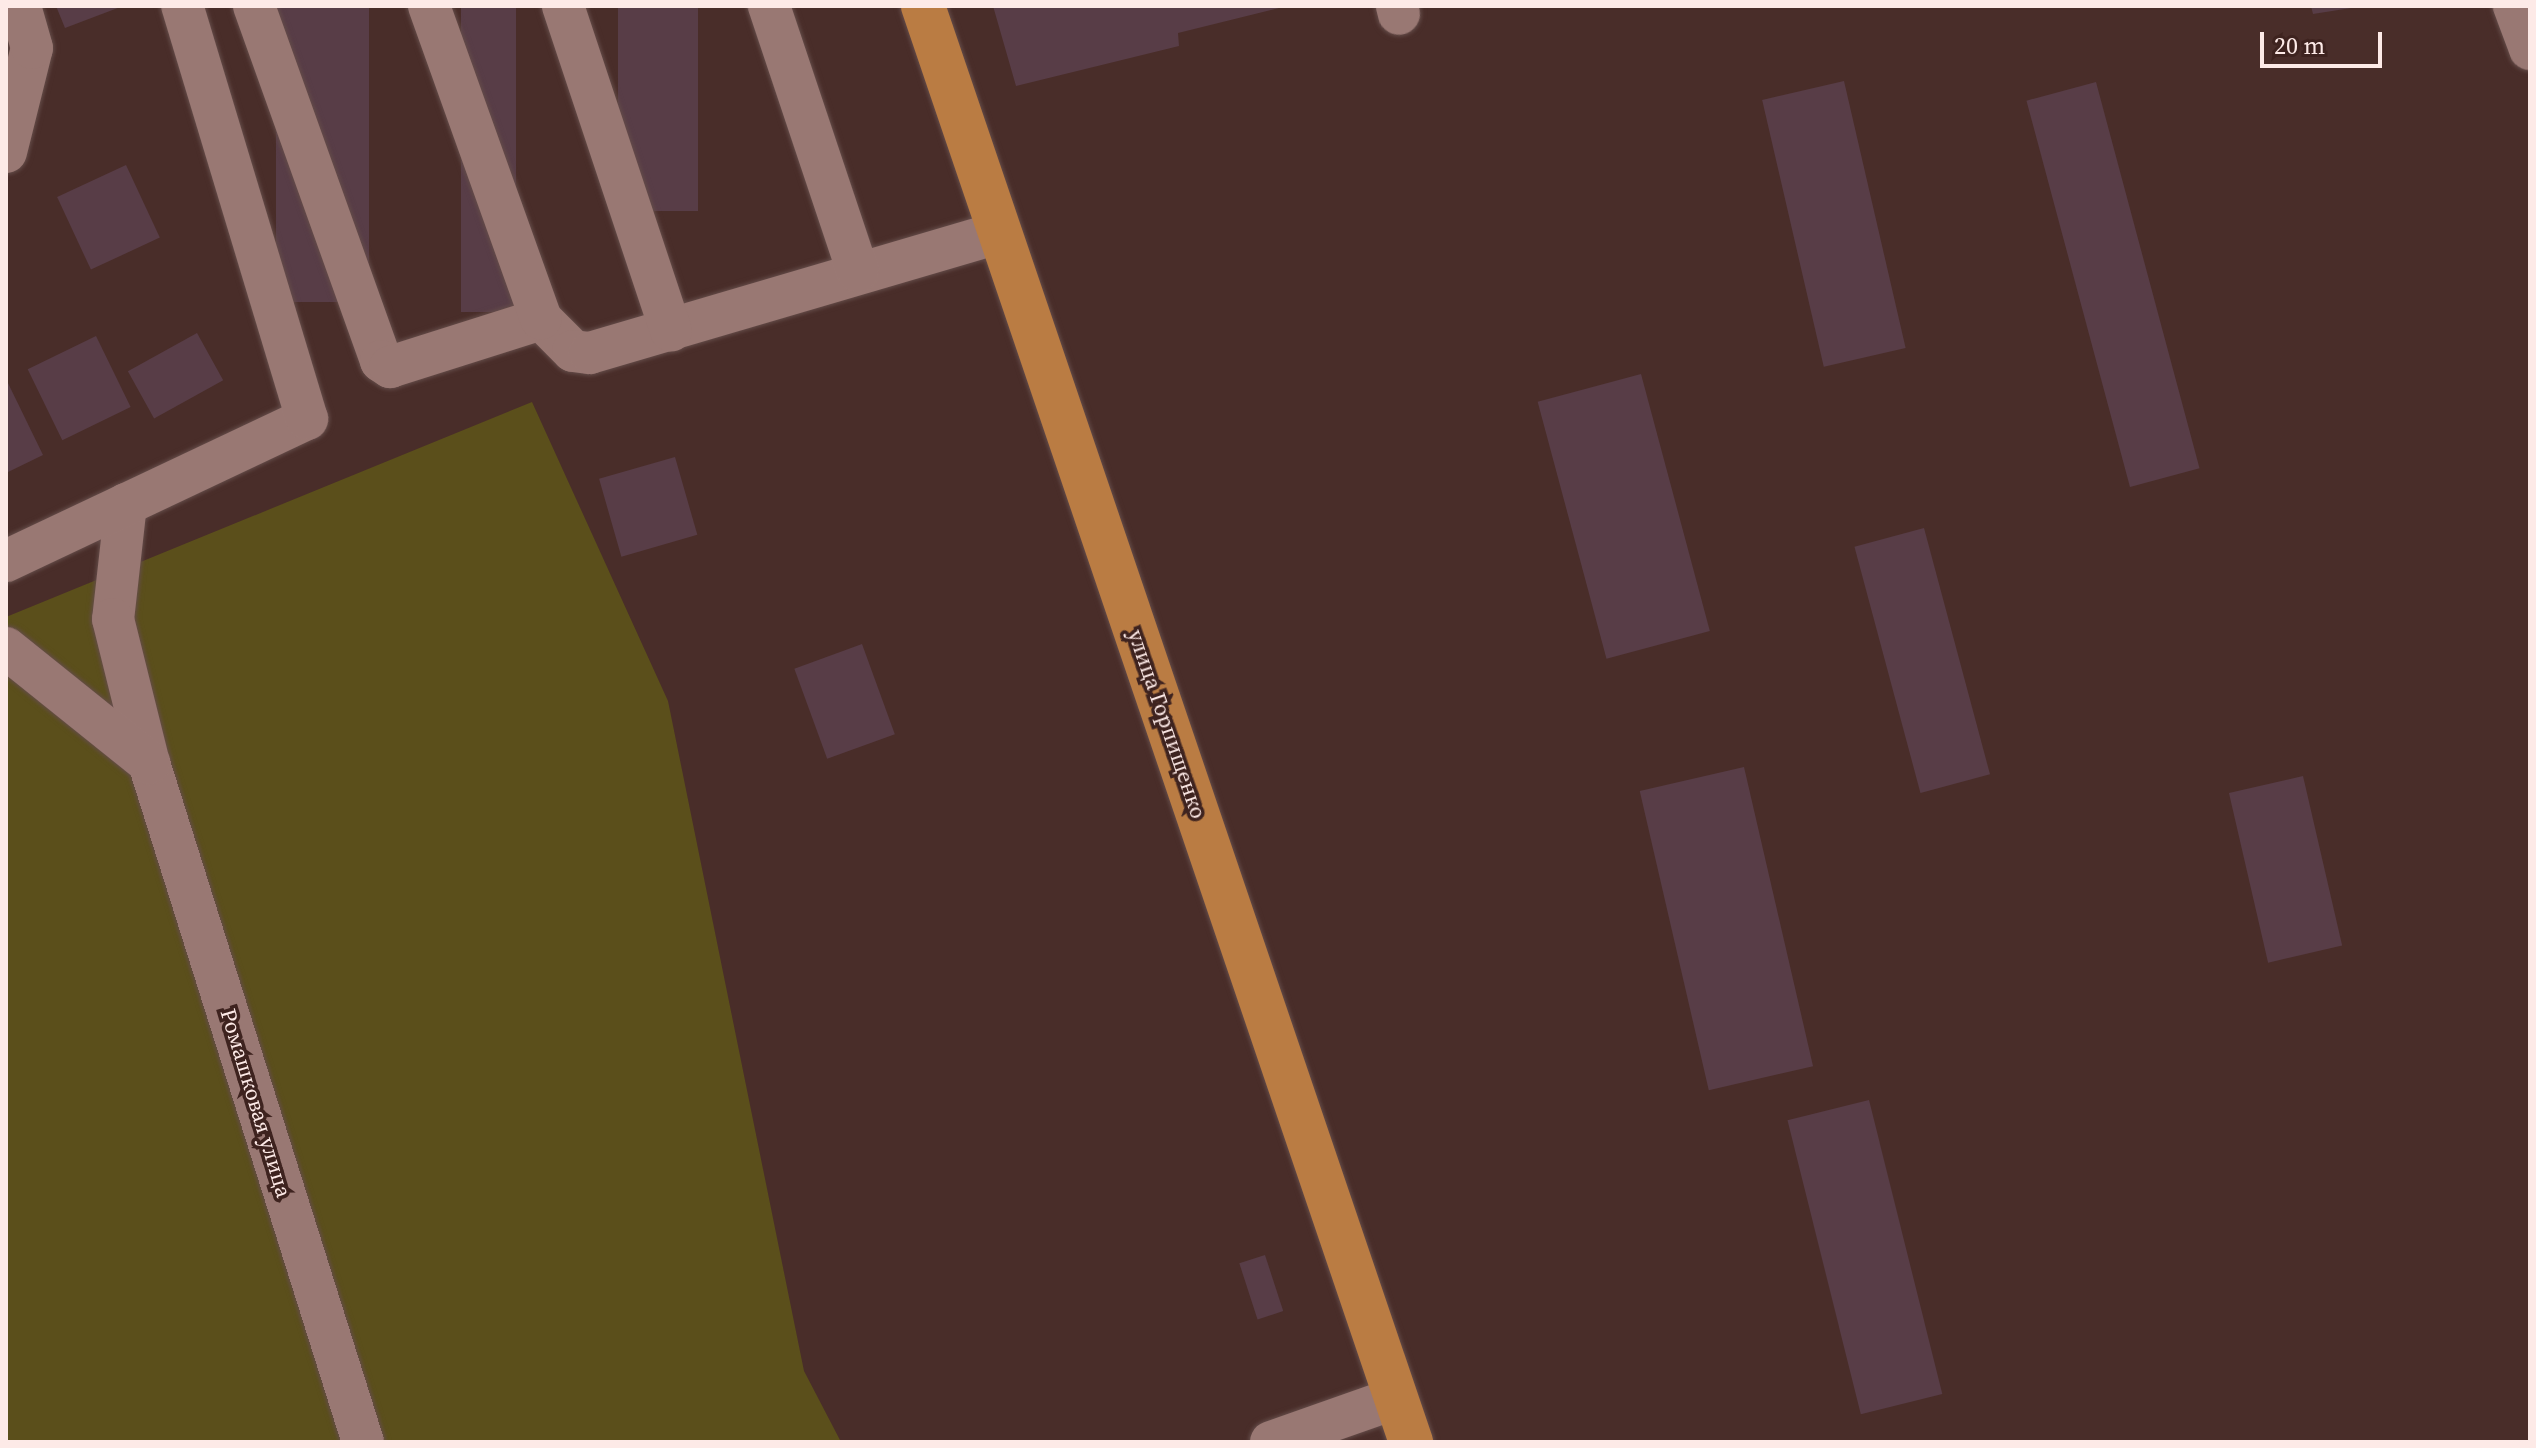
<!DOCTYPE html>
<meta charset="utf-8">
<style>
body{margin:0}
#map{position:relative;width:2536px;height:1448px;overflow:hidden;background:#492d29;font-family:"Source Serif 4",serif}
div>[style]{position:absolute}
.green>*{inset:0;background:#5b4f1b}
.building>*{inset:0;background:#583d47;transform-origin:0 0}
.roads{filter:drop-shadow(0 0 2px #644c49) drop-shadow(0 0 2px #644c49)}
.minor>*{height:42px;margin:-21px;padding:0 21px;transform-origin:21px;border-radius:21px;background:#997873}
.major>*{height:44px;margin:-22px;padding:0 22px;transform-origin:22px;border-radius:22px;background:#ba7c43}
span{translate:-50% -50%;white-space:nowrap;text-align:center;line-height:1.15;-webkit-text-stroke:7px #3e231f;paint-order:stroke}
.street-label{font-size:22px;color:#fdeae7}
.frame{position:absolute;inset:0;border:8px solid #fdeae7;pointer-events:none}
.scale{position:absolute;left:2260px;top:32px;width:122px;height:36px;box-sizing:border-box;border:4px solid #fdeae7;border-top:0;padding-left:10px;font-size:24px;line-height:28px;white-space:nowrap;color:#fdeae7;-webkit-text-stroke:6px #3e231f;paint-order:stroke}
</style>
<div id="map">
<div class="green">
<div style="clip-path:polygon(532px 402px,668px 701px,804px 1371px,841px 1442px,6px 1442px,6px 617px)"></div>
</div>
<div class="building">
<div style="clip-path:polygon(56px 6px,123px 6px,65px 28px)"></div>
<div style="left:276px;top:6px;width:93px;height:296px"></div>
<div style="left:461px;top:6px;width:55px;height:306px"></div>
<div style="left:618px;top:6px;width:80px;height:205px"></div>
<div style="clip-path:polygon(993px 6px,1283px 6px,1283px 7px,1178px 33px,1179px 46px,1016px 86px)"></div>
<div style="clip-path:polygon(2311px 6px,2351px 6px,2351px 8px,2313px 14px)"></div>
<div style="left:1844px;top:81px;width:274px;height:84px;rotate:77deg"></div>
<div style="left:2096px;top:82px;width:400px;height:72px;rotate:75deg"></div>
<div style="left:126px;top:165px;width:80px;height:76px;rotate:65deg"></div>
<div style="left:197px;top:333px;width:54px;height:79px;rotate:61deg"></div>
<div style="left:96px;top:336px;width:79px;height:76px;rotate:64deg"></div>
<div style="left:1641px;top:374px;width:266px;height:107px;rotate:75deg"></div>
<div style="clip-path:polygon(6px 379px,43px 455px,6px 473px)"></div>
<div style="left:675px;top:457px;width:81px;height:79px;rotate:74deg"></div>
<div style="left:1924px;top:528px;width:255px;height:72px;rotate:75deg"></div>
<div style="left:862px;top:644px;width:96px;height:72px;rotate:70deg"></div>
<div style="left:1744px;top:767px;width:307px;height:107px;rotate:77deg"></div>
<div style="left:2303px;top:776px;width:174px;height:76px;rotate:77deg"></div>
<div style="left:1869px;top:1100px;width:303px;height:84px;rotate:76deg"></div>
<div style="left:1265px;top:1255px;width:59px;height:27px;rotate:72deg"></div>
</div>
<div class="roads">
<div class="minor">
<div style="left:254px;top:6px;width:377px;rotate:70.3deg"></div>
<div style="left:381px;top:361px;width:11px;rotate:34deg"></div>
<div style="left:390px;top:367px;width:158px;rotate:-17.6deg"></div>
<div style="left:541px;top:319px;width:45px;rotate:45deg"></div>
<div style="left:573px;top:351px;width:17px;rotate:7deg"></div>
<div style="left:590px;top:353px;width:427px;rotate:-16.4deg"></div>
<div style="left:429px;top:6px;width:332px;rotate:70.3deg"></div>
<div style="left:563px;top:6px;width:342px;rotate:71.6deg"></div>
<div style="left:769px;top:6px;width:280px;rotate:71.5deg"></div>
<div style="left:1397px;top:6px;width:8px;rotate:76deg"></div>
<div style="left:2514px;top:6px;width:46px;rotate:69.6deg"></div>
<div style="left:6px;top:152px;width:107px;rotate:-76deg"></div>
<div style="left:32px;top:48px;width:44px;rotate:-105.9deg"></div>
<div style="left:126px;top:504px;width:116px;rotate:96.4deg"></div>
<div style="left:113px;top:619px;width:148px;rotate:76deg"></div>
<div style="left:149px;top:763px;width:712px;rotate:72.51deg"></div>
<div style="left:6px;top:561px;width:333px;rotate:-25.3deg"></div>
<div style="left:307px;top:419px;width:432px;rotate:-106.8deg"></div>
<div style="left:6px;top:648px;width:184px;rotate:38.8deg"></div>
<div style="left:1271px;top:1442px;width:133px;rotate:-19.4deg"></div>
</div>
<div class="major">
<div style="left:923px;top:6px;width:1517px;rotate:71.23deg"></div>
</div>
</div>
<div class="street-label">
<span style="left:1167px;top:724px;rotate:71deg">улица Горпищенко</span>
<span style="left:256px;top:1103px;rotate:73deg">Ромашковая улица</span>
</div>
<div class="frame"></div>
<div class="scale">20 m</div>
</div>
